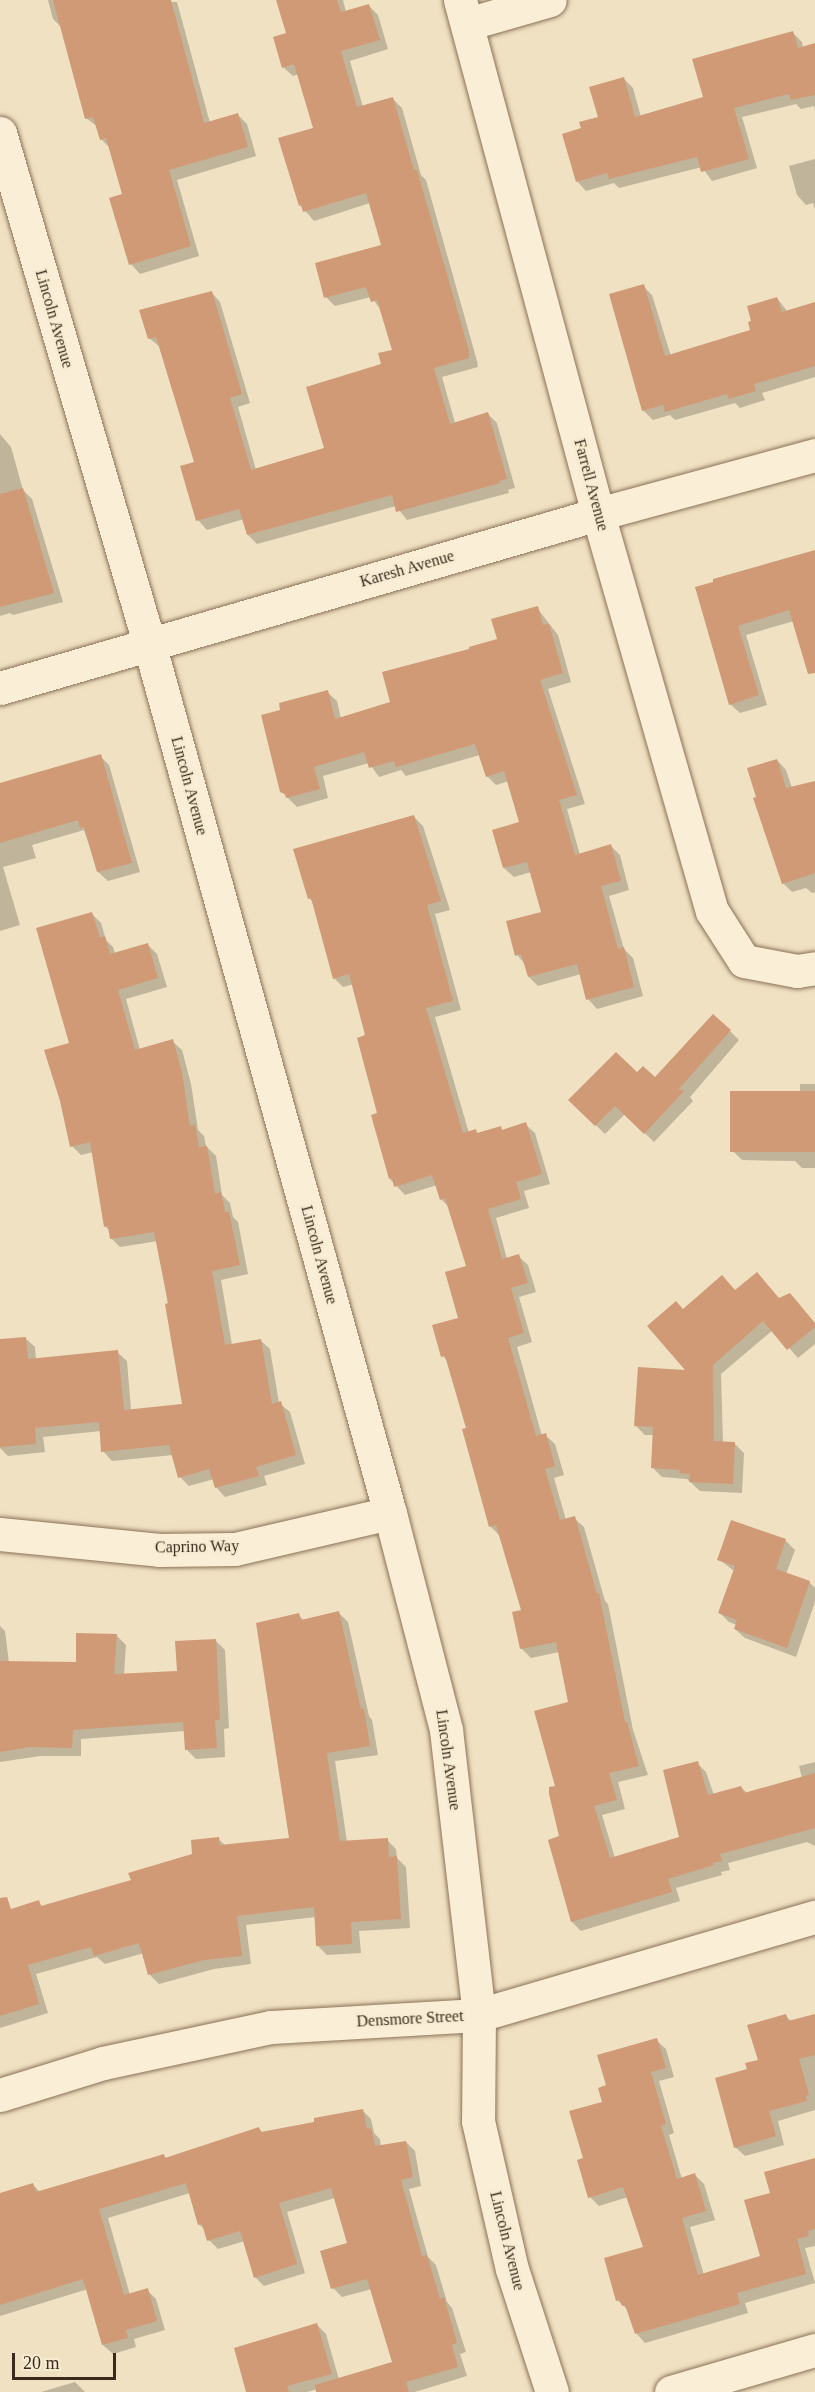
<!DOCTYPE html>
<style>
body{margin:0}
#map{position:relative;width:815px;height:2392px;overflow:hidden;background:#f0e1c2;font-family:"Times New Roman",serif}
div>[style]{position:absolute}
.shadow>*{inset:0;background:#0003}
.building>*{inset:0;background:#d09a76;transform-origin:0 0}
.roads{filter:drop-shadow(0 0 2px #8b7258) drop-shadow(0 0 2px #8b7258)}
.minor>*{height:33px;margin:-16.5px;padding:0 16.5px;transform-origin:16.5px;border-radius:16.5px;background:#faefd6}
span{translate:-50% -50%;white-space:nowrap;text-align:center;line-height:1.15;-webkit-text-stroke:5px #f7ecd2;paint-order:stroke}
.street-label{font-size:16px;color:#3a2a1d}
.scale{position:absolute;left:12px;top:2353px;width:104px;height:27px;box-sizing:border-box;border:3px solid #3a2a1d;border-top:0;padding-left:8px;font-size:18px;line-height:21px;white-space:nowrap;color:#3a2a1d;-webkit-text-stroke:4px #f7ecd2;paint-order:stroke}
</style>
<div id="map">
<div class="shadow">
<div style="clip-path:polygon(48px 0,177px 2px,210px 123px,238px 115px,247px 124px,256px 156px,177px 180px,199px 256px,140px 274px,131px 264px,124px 195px,110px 148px,101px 139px,98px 127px,86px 118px,62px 28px,53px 19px)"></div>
<div style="clip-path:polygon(278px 0,343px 0,346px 12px,369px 6px,378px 15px,388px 49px,350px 61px,363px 107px,392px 98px,402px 108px,421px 175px,426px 180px,477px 361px,478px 367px,442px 377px,455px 423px,488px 414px,497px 423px,515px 488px,508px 490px,509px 493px,407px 520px,396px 506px,257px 544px,248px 535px,244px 519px,207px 530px,198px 520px,196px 463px,160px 347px,149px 338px,211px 292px,220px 302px,250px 403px,238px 407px,256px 470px,326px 449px,393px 351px,382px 311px,371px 297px,335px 306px,326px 297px,382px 246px,370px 203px,314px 221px,300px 205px,314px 129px,299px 74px,293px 76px,283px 67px,288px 34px)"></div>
<div style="clip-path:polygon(792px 32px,802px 42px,803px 48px,815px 44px,815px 111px,814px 106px,801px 109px,796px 104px,742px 117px,757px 168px,712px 181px,702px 167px,619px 188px,614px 183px,586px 191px,577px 181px,583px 129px,599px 118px,624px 79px,633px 88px,641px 117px,705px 98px)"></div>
<div style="clip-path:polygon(815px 159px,815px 209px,813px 203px,806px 205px,797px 195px,789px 166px)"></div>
<div style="clip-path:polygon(643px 286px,652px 295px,671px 356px,752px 331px,777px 298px,787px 311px,815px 303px,815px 377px,762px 393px,765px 400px,740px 408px,735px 403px,675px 420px,670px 415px,653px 420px,643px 410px)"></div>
<div style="clip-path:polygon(0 434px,11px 447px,23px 490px,32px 499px,63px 602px,13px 615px,10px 613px,0 616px)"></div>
<div style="clip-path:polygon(815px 551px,815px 650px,794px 621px,746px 635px,767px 705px,740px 713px,730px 704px,697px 588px)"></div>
<div style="clip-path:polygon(537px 608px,558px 635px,571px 682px,548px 689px,585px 804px,567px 809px,580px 855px,611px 846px,620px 855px,629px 890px,609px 896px,624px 949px,633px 958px,643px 996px,597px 1009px,588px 999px,581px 974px,538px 986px,529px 977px,525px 964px,517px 955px,543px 913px,531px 872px,514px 877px,504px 868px,494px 831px,521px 823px,509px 781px,496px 785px,487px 776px,480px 755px,406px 776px,401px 770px,379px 777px,369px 763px,323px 776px,328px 798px,297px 807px,281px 791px,282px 711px,327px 692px,337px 701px,341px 719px,392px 703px,471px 650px,498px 640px)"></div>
<div style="clip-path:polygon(100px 756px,109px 765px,140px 872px,108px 881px,98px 872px,84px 830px,32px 845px,36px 858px,3px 867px,20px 925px,0 931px,0 786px)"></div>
<div style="clip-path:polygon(777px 760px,786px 770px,792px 788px,815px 782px,815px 892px,812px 893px,806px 888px,792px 892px,783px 883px)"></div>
<div style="clip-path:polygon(414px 817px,423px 826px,450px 910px,435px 914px,461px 1010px,435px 1017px,469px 1133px,475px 1131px,479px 1134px,500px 1128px,503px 1131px,525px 1124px,535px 1133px,550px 1184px,524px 1191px,529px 1208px,496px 1218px,507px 1259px,518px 1256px,528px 1265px,536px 1292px,519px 1297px,532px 1342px,517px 1347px,542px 1436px,545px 1435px,555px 1444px,564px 1475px,554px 1478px,566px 1520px,574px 1518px,584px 1527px,605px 1601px,608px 1604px,633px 1730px,648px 1775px,618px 1782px,625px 1809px,602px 1815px,615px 1858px,681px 1838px,697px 1763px,706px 1772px,714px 1795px,741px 1787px,748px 1794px,802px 1778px,799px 1766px,815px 1762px,815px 1846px,807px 1842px,728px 1863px,730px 1870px,721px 1872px,722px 1875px,676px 1888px,680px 1901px,581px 1931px,572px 1922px,556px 1787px,569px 1703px,559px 1652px,531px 1658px,522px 1649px,514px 1613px,523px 1611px,499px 1535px,490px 1526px,468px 1429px,448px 1362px,443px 1356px,460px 1319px,468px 1267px,450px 1208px,441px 1199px,437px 1185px,405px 1195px,390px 1179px,372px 1116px,379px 1114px,367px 1036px,354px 984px,343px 987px,334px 978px,314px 903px,309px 898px)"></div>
<div style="clip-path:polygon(92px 914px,101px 923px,106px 940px,113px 947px,115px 954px,148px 945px,157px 954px,167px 987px,126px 999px,140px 1050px,172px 1041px,182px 1050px,191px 1084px,198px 1130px,204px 1136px,206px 1146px,216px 1156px,222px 1195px,230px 1203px,233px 1217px,238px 1222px,248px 1274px,221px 1280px,232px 1345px,260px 1340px,270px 1349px,279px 1403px,290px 1412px,305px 1464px,264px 1476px,267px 1485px,225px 1497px,216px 1487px,214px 1479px,189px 1486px,180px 1477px,173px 1455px,112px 1461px,103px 1451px,101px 1431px,43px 1437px,45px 1452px,8px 1456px,0 1448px,0 1341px,25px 1338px,35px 1347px,36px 1360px,117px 1352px,127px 1361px,131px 1410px,184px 1405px,158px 1241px,120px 1247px,111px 1238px,110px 1231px,105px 1226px,93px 1152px,81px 1155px,72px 1146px,70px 1044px)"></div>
<div style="clip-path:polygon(730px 1031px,739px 1040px,690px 1097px,693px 1101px,654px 1142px,625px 1114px,605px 1134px,570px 1100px,637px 1074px,655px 1079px)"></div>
<div style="clip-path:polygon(800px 1084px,815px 1084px,815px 1168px,802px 1168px,795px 1161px,742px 1160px,733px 1151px,800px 1093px)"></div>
<div style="clip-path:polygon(722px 1277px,736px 1291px,780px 1299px,815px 1323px,815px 1344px,798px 1358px,773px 1330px,721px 1374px,723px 1443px,734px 1443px,744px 1453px,742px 1493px,700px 1491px,687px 1479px,662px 1477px,653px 1468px,654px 1435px,645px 1435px,636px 1426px,689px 1371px,683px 1310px)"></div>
<div style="clip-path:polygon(732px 1522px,786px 1541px,795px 1550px,786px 1574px,809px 1582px,815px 1588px,815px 1602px,796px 1657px,745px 1638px,735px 1629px,737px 1625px,729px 1622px,720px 1613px,734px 1571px,719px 1559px)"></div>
<div style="clip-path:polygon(339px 1613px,348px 1622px,369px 1716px,372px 1720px,378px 1755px,335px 1761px,347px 1842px,387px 1840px,396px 1849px,397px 1858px,406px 1867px,410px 1928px,359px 1931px,361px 1953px,327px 1955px,318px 1946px,316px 1917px,246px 1925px,251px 1964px,214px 1969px,159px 1984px,150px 1975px,144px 1953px,105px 1964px,97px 1957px,36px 1974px,48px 2013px,0 2028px,0 1913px,38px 1902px,43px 1907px,132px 1881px,194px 1856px,218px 1839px,226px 1846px,291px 1839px,299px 1615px,304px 1621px)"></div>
<div style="clip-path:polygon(0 1626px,5px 1631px,9px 1663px,77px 1663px,116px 1635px,126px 1645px,124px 1675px,178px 1672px,216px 1641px,225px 1650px,229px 1728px,224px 1729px,225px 1757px,196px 1759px,186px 1749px,185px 1731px,81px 1739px,81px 1756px,40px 1756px,0 1762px)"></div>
<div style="clip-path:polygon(815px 2015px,815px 2110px,778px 2121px,784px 2145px,745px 2156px,735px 2147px,749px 2070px,760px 2061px,786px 2016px,792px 2022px)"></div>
<div style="clip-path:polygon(656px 2040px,666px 2049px,674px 2077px,659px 2081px,674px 2133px,669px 2135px,682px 2179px,695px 2175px,704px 2184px,715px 2220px,690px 2227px,704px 2275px,762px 2257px,772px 2194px,815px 2158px,815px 2246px,805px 2248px,815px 2283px,745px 2303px,748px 2313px,645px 2343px,636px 2333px,627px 2309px,617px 2300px,645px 2248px,628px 2197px,599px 2206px,590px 2197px,585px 2159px,608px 2086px)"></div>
<div style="clip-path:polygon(362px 2110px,371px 2119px,374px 2133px,380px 2139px,381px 2147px,406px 2142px,415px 2151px,421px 2186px,409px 2189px,428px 2257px,436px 2265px,447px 2302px,452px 2308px,466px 2352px,460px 2354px,467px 2376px,415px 2392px,370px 2392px,394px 2363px,372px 2289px,342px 2297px,333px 2288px,348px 2244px,335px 2198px,287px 2212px,305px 2273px,264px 2286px,255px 2277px,245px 2241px,218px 2249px,209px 2240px,205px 2230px,199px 2224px,190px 2193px,108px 2218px,130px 2295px,147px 2290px,156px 2299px,165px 2330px,134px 2339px,136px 2347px,113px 2354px,103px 2345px,88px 2289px,0 2316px,0 2194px,33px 2185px,41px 2193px,163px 2155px,167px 2159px,259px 2129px,263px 2133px,316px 2123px)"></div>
<div style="clip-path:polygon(317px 2325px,326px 2334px,340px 2383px,307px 2392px,246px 2392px)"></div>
<div style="clip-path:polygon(75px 2382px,85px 2392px,41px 2392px)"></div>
</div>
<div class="building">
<div style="clip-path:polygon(53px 0,171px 0,204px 123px,238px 113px,248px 147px,169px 170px,191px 246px,129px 265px,109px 198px,122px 194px,106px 138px,100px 140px,93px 117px,85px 119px)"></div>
<div style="clip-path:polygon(276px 0,337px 0,341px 12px,369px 4px,380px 40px,341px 51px,357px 107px,393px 97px,414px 170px,417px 170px,469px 351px,469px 358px,434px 368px,450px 424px,488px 412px,507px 479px,499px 481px,500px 483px,396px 512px,392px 495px,247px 535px,239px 509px,196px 521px,180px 466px,194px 462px,156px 337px,148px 339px,139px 310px,212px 291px,242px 394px,230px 398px,251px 470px,324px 448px,306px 387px,381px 364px,378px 353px,392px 350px,377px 300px,371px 302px,366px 287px,324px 298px,315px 263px,381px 245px,366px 193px,303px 212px,301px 205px,299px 206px,278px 138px,313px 128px,294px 64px,282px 68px,273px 37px,286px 33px)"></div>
<div style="clip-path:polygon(793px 31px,798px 48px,815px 43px,815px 95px,791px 100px,789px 94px,734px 108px,749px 159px,701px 172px,697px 157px,609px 179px,607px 173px,576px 182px,562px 134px,581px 128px,579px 122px,598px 117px,589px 87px,624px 77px,635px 117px,703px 97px,692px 59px)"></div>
<div style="clip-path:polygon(644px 284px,665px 356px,750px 330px,748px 322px,751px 321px,747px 306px,777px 297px,782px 312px,815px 302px,815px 366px,754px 384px,756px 391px,729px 399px,727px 394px,665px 412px,663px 405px,642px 411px,609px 294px)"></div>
<div style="clip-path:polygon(23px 488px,54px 593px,0 607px,0 494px)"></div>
<div style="clip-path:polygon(815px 550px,815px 673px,808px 674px,789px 610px,738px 626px,759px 695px,729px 705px,695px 587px,713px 582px,713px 579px)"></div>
<div style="clip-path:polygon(538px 606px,543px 625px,549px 624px,563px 673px,540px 680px,577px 795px,559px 800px,575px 855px,611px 844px,621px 881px,601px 886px,618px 949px,624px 947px,634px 987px,586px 1000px,577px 964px,528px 977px,521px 954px,515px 956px,506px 921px,541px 912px,527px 862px,503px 868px,492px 830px,519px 822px,504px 771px,486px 777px,475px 744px,396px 767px,394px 761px,369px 768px,364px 752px,314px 767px,320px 789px,286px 798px,285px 794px,280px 792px,261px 715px,280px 710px,279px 703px,328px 690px,335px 719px,390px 702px,382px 672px,469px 649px,469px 647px,497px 639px,491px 619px)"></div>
<div style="clip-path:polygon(101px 754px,132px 863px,97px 872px,84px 827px,80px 828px,78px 820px,0 843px,0 783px)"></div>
<div style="clip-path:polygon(777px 759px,786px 788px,815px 781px,815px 873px,782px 884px,753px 798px,756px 797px,747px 768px)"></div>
<div style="clip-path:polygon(414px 815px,441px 901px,427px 905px,453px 1001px,426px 1008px,463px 1133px,476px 1129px,477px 1133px,501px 1126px,502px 1130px,526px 1122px,542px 1174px,516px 1182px,521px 1199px,488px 1209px,502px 1259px,519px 1254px,528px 1283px,511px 1288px,524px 1333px,508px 1338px,536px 1436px,546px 1433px,555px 1466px,545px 1469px,560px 1520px,575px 1516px,597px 1594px,599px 1593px,625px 1722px,627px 1722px,639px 1766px,609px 1773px,617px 1800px,594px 1806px,610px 1858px,679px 1837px,663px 1770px,698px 1761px,708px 1795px,741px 1786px,744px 1793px,815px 1773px,815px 1828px,720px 1854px,722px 1861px,713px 1863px,714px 1865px,668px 1879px,672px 1892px,571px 1922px,548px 1840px,559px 1836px,549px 1794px,549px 1787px,555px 1786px,534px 1711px,568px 1702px,556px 1642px,520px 1649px,512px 1612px,521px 1610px,496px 1525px,489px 1527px,462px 1429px,466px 1428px,445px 1356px,441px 1357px,432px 1325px,458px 1318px,445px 1272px,466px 1266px,445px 1198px,440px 1200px,432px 1175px,394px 1187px,392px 1178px,389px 1179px,371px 1115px,377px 1113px,357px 1038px,365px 1035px,349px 974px,333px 979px,311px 898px,308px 899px,293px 849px)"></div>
<div style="clip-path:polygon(92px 912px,100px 938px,105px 936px,110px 954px,148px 943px,158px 978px,118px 990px,135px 1050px,173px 1039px,182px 1073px,190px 1126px,195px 1125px,199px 1147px,207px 1146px,215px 1194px,221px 1192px,225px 1212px,229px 1212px,240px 1265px,212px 1271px,225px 1345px,261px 1339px,272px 1404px,281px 1401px,296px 1455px,256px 1467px,259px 1476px,215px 1488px,209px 1469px,178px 1478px,169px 1445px,101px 1452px,99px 1422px,35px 1428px,36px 1444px,0 1447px,0 1339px,26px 1337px,28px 1359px,118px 1350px,124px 1410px,182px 1404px,165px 1304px,168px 1303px,154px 1232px,110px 1239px,108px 1226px,104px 1227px,90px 1142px,70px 1147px,60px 1101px,44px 1050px,69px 1043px,36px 928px)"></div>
<div style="clip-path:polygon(713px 1014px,731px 1030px,678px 1090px,685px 1090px,644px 1134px,615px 1106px,595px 1126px,568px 1100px,616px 1052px,637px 1072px,643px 1066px,655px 1077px)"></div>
<div style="left:730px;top:1091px;width:85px;height:61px"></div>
<div style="clip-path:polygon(757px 1272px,779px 1298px,790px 1293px,815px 1323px,815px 1327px,787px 1350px,763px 1321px,713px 1365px,714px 1441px,735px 1442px,733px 1484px,689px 1482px,690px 1474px,679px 1473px,680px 1470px,651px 1468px,653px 1427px,634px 1426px,638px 1367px,685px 1370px,647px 1326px,676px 1301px,683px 1309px,722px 1275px,735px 1290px)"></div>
<div style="clip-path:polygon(731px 1520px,786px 1539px,776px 1569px,810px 1581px,787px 1648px,734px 1629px,737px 1620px,718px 1613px,735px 1566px,717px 1560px)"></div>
<div style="clip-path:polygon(339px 1611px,361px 1709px,364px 1709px,370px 1746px,327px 1753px,340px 1841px,388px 1838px,389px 1857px,397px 1856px,401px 1919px,351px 1922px,352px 1944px,316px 1946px,314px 1907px,237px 1916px,242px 1956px,204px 1960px,148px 1975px,139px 1943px,94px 1956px,91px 1947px,28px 1965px,39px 2004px,0 2016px,0 1898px,7px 1897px,11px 1909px,39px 1900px,41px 1906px,131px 1880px,128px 1873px,192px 1854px,191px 1840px,219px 1837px,220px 1845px,289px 1838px,256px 1623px,299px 1613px,301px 1620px)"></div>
<div style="clip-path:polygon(76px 1633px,117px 1634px,114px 1674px,177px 1671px,175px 1641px,216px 1639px,220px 1720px,215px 1720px,217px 1748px,185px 1750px,183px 1722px,73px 1730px,72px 1748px,30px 1747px,0 1752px,0 1661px,76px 1662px)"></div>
<div style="clip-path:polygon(786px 2014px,788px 2021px,815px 2014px,815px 2055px,799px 2059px,809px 2095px,806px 2096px,807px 2101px,769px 2111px,776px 2136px,734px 2148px,715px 2078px,747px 2069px,745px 2063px,758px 2060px,747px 2025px)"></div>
<div style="clip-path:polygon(657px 2038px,666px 2068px,651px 2072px,666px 2124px,661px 2126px,677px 2179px,695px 2173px,706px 2211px,682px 2218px,698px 2275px,760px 2256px,744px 2200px,770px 2193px,764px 2172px,815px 2158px,815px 2229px,808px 2231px,809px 2236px,797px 2239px,806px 2274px,737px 2293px,740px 2304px,635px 2334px,625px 2305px,622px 2306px,620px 2300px,616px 2301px,604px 2258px,643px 2247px,623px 2187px,588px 2198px,577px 2160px,583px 2158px,569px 2111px,602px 2102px,598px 2088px,606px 2085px,597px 2055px)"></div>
<div style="clip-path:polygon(363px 2109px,367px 2129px,371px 2128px,375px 2146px,406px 2141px,413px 2177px,401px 2180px,422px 2256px,427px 2255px,440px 2299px,444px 2297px,457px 2343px,452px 2345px,458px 2367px,406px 2382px,409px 2392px,316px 2392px,315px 2385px,392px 2362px,367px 2279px,331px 2289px,320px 2251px,347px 2243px,331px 2188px,279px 2203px,297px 2264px,254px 2278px,240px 2231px,207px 2241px,202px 2224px,198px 2225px,186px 2183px,99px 2209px,124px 2295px,148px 2288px,157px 2321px,126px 2330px,128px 2338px,102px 2345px,83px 2279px,0 2305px,0 2193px,33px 2183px,36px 2192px,164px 2154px,165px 2158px,259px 2127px,261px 2132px,314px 2122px,314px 2118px)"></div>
<div style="clip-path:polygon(317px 2323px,332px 2374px,287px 2386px,289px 2392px,246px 2392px,234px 2348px)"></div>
</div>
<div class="roads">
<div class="minor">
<div style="left:460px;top:0;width:532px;rotate:74.97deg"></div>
<div style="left:598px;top:514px;width:413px;rotate:74deg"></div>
<div style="left:712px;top:911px;width:59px;rotate:57.4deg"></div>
<div style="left:744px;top:961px;width:54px;rotate:10.7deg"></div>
<div style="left:797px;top:971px;width:18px;rotate:-9deg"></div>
<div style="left:467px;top:24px;width:86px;rotate:-16.1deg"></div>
<div style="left:0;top:133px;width:531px;rotate:73.71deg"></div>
<div style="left:149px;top:643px;width:903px;rotate:74.52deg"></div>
<div style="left:390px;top:1513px;width:224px;rotate:75.5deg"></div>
<div style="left:446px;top:1730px;width:287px;rotate:83.4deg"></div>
<div style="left:479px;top:2015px;width:106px;rotate:90.5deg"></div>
<div style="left:478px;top:2121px;width:152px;rotate:77.1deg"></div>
<div style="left:512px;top:2269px;width:129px;rotate:72deg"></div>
<div style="left:0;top:688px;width:623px;rotate:-16.22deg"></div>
<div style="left:598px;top:514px;width:225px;rotate:-15.2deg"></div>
<div style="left:0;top:1534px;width:160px;rotate:5.7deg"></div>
<div style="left:159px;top:1550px;width:76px;rotate:-0.8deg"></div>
<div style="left:235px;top:1549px;width:159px;rotate:-13.1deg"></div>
<div style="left:0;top:2095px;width:108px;rotate:-17.3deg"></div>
<div style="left:103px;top:2063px;width:172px;rotate:-12.1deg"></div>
<div style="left:271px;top:2027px;width:208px;rotate:-3.3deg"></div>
<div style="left:479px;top:2015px;width:350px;rotate:-16.3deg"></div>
<div style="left:671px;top:2392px;width:150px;rotate:-16.3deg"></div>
</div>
</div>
<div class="street-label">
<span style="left:54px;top:319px;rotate:74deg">Lincoln Avenue</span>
<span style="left:591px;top:485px;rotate:75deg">Farrell Avenue</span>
<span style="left:407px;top:569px;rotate:-16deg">Karesh Avenue</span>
<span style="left:189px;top:786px;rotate:75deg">Lincoln Avenue</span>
<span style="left:319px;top:1255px;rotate:75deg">Lincoln Avenue</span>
<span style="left:197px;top:1547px;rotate:-1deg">Caprino Way</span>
<span style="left:448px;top:1760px;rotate:82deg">Lincoln Avenue</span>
<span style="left:410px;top:2019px;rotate:-3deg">Densmore Street</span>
<span style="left:507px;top:2241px;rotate:76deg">Lincoln Avenue</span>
</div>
<div class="scale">20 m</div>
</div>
